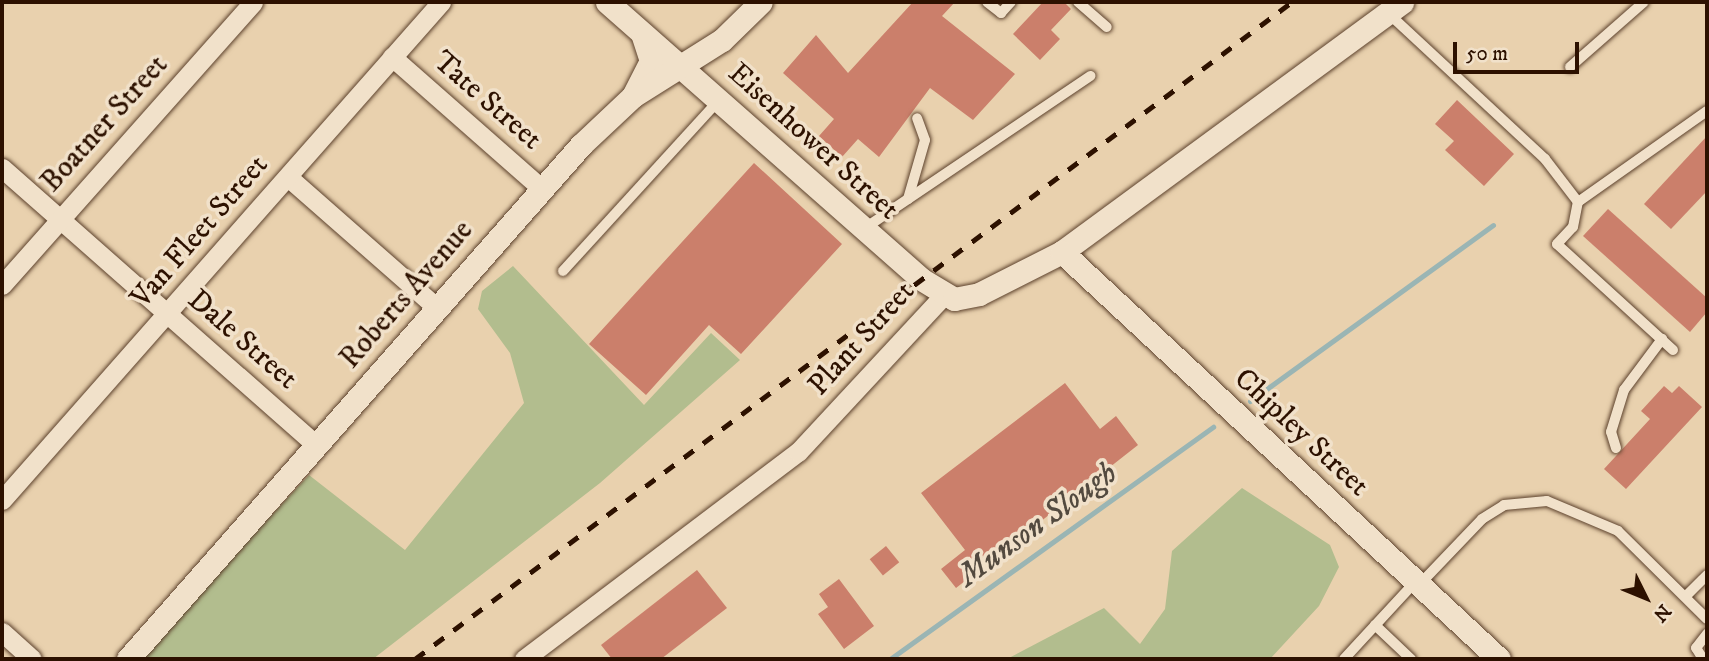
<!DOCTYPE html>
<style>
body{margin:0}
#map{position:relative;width:1709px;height:661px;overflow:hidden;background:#e9d1ae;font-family:"IM FELL DW Pica",serif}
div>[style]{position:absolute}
.green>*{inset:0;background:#b2bd8e}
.stream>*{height:5px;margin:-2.5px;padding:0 2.5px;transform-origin:2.5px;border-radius:2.5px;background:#9ab5b4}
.building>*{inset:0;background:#cb7f6b;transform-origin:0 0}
.roads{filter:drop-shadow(0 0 2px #5c412c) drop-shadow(0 0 2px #5c412c)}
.service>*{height:10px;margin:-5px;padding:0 5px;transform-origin:5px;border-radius:5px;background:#f1e1ca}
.minor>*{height:19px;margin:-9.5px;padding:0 9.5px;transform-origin:9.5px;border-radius:9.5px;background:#f1e1ca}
.tertiary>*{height:23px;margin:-11.5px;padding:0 11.5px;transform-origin:11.5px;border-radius:11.5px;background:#f1e1ca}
.rail>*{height:5px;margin-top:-2.5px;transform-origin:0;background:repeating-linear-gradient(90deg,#2d1100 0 12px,transparent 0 24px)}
span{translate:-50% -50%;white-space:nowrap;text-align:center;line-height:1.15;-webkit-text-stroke:7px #f1e1ca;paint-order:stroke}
.street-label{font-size:30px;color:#2d1100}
.water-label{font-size:32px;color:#534a3f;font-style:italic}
.frame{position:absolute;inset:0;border:4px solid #2d1100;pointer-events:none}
.north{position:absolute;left:1611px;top:563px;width:70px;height:70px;-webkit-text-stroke:5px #f1e1ca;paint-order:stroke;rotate:133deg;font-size:19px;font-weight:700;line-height:28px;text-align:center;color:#2d1100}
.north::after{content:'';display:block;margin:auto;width:24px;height:32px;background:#2d1100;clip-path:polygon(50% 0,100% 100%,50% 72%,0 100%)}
.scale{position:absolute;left:1453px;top:42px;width:126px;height:32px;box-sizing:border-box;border:4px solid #2d1100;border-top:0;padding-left:9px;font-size:21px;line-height:24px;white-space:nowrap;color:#2d1100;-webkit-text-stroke:5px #f1e1ca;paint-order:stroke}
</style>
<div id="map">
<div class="green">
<div style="clip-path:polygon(513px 266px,644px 405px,711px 333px,740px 360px,600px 483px,373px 659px,138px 659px,309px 475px,405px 550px,524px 403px,510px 353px,478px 309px,482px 291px)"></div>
<div style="clip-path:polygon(1242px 488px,1330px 545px,1339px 567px,1319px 606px,1270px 659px,1007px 659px,1104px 608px,1140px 644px,1165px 609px,1172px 551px)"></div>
</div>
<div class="stream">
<div style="left:1250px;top:401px;width:300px;rotate:-35.9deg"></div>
<div style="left:890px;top:659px;width:398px;rotate:-35.7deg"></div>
</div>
<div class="building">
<div style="clip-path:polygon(913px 2px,955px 2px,942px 16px,1015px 74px,973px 120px,930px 88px,879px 157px,858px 139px,842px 157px,819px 136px,834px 119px,783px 73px,816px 35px,848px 73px)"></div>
<div style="clip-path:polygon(1043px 2px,1064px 2px,1071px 9px,1051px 30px,1060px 39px,1040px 60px,1013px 34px)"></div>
<div style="clip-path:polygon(1457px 100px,1514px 154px,1484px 186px,1445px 150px,1454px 141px,1435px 124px)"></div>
<div style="clip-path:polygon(1707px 136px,1707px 191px,1671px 229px,1644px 204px)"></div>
<div style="clip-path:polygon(754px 163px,842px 244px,741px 354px,709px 325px,646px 395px,589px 344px)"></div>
<div style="clip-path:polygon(1608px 209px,1707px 298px,1707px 312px,1690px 332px,1583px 236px)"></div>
<div style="clip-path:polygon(1065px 383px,1100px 429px,1116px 416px,1138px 445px,956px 588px,941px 569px,965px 550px,921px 493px)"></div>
<div style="clip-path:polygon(1664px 386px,1672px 393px,1679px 386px,1702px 407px,1626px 489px,1604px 469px,1650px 419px,1641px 411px)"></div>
<div style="left:886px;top:546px;width:21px;height:21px;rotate:51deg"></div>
<div style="clip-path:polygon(697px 570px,727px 608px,661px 659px,612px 659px,601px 645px)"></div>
<div style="clip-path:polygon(839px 579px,874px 626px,844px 649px,818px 614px,828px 607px,819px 594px)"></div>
</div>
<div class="roads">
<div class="service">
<div style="left:987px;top:2px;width:18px;rotate:38deg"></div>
<div style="left:1001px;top:13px;width:15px;rotate:-48deg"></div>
<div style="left:1078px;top:2px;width:38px;rotate:41deg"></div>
<div style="left:1388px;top:13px;width:214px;rotate:42.9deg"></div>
<div style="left:1545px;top:159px;width:54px;rotate:52.5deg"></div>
<div style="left:1570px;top:67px;width:98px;rotate:-41.3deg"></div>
<div style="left:908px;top:199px;width:61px;rotate:-73.9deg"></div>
<div style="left:925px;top:140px;width:23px;rotate:-110deg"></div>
<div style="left:865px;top:228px;width:272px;rotate:-34deg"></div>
<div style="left:563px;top:271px;width:230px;rotate:-47.6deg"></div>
<div style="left:1673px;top:350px;width:157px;rotate:-137.6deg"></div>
<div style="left:1557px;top:244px;width:23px;rotate:-47deg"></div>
<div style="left:1573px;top:227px;width:25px;rotate:-79deg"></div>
<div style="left:1578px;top:202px;width:158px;rotate:-35.2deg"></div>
<div style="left:1616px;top:448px;width:17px;rotate:-107deg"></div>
<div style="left:1611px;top:432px;width:44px;rotate:-72.8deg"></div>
<div style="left:1624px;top:390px;width:64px;rotate:-53.3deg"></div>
<div style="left:1419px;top:585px;width:91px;rotate:-46.3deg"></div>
<div style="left:1482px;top:519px;width:26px;rotate:-32deg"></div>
<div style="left:1504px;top:505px;width:43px;rotate:-5.3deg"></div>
<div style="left:1547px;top:501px;width:77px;rotate:22.9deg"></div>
<div style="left:1618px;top:531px;width:125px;rotate:44.7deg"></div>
<div style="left:1687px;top:595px;width:28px;rotate:-45deg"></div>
<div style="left:1375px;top:625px;width:50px;rotate:43.4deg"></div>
<div style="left:1344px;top:659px;width:105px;rotate:-47.3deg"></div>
<div style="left:1703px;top:659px;width:13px;rotate:-122deg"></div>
<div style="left:1696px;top:648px;width:18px;rotate:-52deg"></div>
</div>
<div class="minor">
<div style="left:392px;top:57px;width:200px;rotate:41.3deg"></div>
<div style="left:2px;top:168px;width:419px;rotate:41.4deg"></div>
<div style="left:288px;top:177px;width:198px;rotate:41.3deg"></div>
<div style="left:2px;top:285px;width:378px;rotate:-48.4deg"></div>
<div style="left:2px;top:500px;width:664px;rotate:-48.6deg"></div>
<div style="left:2px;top:632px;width:40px;rotate:42deg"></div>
<div style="left:524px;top:659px;width:343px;rotate:-37.1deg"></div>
<div style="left:798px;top:452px;width:212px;rotate:-47.1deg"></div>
</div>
<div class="tertiary">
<div style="left:607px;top:2px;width:419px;rotate:41.4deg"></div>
<div style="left:921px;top:279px;width:39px;rotate:31deg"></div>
<div style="left:954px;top:299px;width:25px;rotate:-11deg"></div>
<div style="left:979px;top:294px;width:93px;rotate:-26.8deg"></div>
<div style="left:1062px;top:252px;width:422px;rotate:-36.3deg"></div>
<div style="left:633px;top:96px;width:39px;rotate:-63deg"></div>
<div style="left:651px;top:61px;width:29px;rotate:-108deg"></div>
<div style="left:1062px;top:252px;width:597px;rotate:42.96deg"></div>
<div style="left:128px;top:659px;width:685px;rotate:-48.61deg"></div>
<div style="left:581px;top:145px;width:71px;rotate:-43.3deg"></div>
<div style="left:633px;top:96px;width:105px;rotate:-32.2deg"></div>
<div style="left:722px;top:40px;width:54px;rotate:-44.3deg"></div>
</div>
</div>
<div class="rail">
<div style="left:415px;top:659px;width:1096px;rotate:-36.84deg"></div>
</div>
<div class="street-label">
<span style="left:487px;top:101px;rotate:41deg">Tate Street</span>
<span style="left:105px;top:124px;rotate:-48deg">Boatner Street</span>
<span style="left:813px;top:142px;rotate:42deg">Eisenhower Street</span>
<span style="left:200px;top:232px;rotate:-49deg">Van Fleet Street</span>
<span style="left:407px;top:295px;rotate:-49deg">Roberts Avenue</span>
<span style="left:862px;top:339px;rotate:-48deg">Plant Street</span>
<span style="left:242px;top:340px;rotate:41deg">Dale Street</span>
<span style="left:1301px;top:433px;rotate:43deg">Chipley Street</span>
</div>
<div class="water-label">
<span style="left:1038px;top:525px;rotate:-36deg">Munson Slough</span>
</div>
<div class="frame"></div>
<div class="north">N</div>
<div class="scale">50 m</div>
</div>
